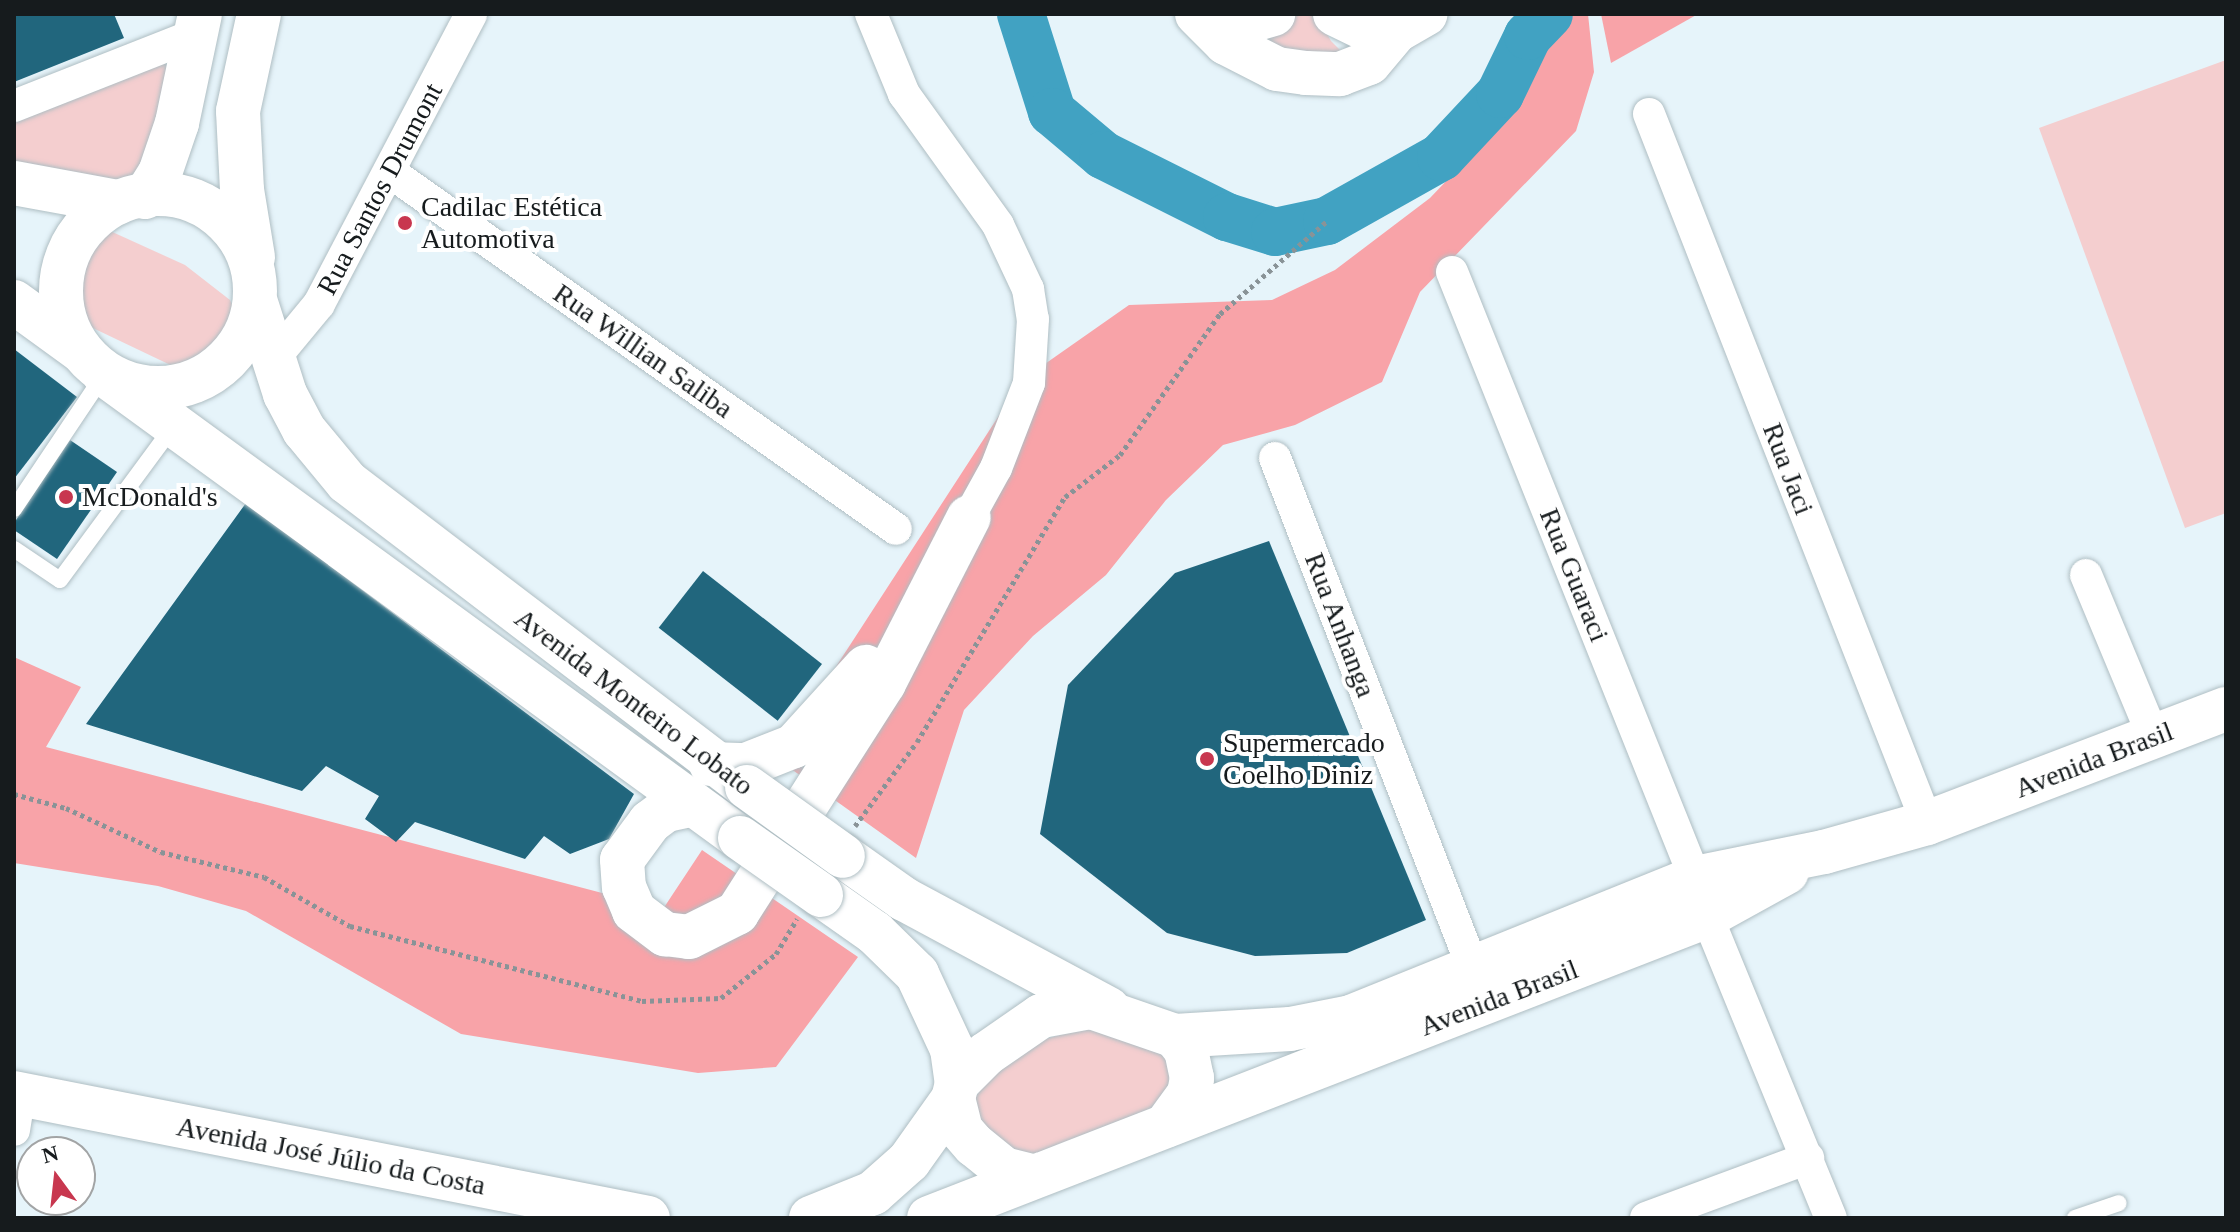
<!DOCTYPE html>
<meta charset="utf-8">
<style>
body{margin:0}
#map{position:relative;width:2240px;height:1232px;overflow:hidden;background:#e6f4fa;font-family:Georgia,serif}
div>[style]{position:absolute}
.green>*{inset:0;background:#f4cecf}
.forest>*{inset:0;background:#f8a3a8}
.river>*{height:48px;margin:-24px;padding:0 24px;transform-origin:24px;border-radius:24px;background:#41a2c2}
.building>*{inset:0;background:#21667d;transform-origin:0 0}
.path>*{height:5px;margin-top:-2.5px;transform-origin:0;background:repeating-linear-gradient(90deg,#899397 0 4px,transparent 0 8px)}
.roads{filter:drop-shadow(0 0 2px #afbec3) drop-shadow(0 0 2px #afbec3)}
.lane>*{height:16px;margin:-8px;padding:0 8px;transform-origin:8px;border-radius:8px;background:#fff}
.street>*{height:32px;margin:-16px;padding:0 16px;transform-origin:16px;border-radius:16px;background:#fff}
.secondary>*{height:44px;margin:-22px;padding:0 22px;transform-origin:22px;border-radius:22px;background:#fff}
.secondary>.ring{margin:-22px;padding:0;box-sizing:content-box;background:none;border:44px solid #fff;border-radius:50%}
.bridges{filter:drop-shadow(0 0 2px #afbec3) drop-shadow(0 0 2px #afbec3)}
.secondary-bridge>*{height:44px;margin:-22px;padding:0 22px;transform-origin:22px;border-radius:22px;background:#fff}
.dots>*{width:22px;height:22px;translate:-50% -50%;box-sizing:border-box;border:4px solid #fff;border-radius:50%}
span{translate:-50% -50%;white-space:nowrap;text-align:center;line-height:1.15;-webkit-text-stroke:8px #fff;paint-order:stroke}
.street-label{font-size:28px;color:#161b1d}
.poi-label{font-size:28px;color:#161b1d}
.left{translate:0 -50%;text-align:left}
.frame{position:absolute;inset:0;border:16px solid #161b1d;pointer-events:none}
.north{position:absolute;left:16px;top:1136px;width:80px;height:80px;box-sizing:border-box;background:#fff;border:2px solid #a2a4a5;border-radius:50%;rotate:345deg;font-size:22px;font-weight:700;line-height:32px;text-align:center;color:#161b1d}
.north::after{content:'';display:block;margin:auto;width:28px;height:36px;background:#c8374f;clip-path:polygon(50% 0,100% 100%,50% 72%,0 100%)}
</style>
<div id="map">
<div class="green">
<div style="clip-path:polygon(1300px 14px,1316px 14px,1331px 41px,1348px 58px,1274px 51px,1259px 33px)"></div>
<div style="clip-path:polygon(2226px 60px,2226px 513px,2185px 528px,2039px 128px)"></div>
<div style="clip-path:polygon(166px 61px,171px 99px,135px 184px,14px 172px,14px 118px)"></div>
<div style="clip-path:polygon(108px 230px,185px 265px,230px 300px,239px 320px,214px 360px,183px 371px,74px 319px,70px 295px,74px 272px,91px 236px)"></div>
<div style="clip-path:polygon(1112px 1021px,1178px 1066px,1162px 1114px,1035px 1163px,1015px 1155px,980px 1123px,973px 1102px,996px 1064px,1023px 1045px)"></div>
</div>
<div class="forest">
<div style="clip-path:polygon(1571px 14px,1588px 14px,1594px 72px,1576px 131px,1420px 292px,1382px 382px,1295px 425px,1223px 445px,1166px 500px,1106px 575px,1033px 636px,964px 710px,916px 858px,773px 756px,778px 756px,1022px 380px,1129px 305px,1272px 300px,1335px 270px,1430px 198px,1495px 130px,1556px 20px)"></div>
<div style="clip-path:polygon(1601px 14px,1698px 14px,1611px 63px)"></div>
<div style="clip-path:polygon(14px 657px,81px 687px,46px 747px,663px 909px,702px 850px,858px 957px,776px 1067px,698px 1073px,461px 1034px,246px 911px,158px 886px,14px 863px)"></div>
</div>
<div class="river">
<div style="left:1021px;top:14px;width:103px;rotate:72.4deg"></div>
<div style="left:1052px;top:112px;width:67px;rotate:40.1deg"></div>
<div style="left:1103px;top:155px;width:139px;rotate:26.6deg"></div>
<div style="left:1227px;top:217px;width:50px;rotate:17.4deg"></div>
<div style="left:1275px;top:232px;width:53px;rotate:-11.9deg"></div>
<div style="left:1327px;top:221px;width:131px;rotate:-29.3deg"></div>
<div style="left:1441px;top:157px;width:86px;rotate:-46.9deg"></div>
<div style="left:1500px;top:94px;width:64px;rotate:-64.2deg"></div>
<div style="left:1528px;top:36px;width:30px;rotate:-46deg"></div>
</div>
<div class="building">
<div style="clip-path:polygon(14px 14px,114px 14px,124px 38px,14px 82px)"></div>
<div style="clip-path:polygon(14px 349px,77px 397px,14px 479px)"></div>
<div style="clip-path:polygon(70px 440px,117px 472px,57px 559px,14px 530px,14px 523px)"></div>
<div style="clip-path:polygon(246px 503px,634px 794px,609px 839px,570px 854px,544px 836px,525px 859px,415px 822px,396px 842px,365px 819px,379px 796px,326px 766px,302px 791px,86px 724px)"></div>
<div style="clip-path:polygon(1269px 541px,1426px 920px,1347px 953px,1255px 956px,1167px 933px,1040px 834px,1068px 685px,1175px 573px)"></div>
<div style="left:703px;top:571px;width:151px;height:72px;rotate:38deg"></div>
</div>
<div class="path">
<div style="left:14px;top:794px;width:54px;rotate:15.1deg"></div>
<div style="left:66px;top:808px;width:105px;rotate:24.9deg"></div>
<div style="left:161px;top:852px;width:106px;rotate:13.6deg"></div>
<div style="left:264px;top:877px;width:99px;rotate:29.7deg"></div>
<div style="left:350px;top:926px;width:301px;rotate:14.4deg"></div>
<div style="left:642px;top:1001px;width:79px;rotate:-2.2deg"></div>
<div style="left:721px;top:998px;width:70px;rotate:-38.7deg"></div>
<div style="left:776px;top:954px;width:41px;rotate:-59deg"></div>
<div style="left:855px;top:826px;width:104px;rotate:-53.6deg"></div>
<div style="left:917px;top:742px;width:286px;rotate:-58.9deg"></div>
<div style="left:1065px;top:497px;width:69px;rotate:-37.4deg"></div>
<div style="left:1120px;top:455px;width:173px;rotate:-54.7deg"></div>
<div style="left:1220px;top:314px;width:142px;rotate:-41deg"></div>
</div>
<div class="roads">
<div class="lane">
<div style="left:14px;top:509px;width:160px;rotate:-56.2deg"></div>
<div style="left:14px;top:549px;width:55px;rotate:34deg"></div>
<div style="left:60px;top:580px;width:190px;rotate:-53.6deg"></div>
<div style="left:2075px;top:1218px;width:46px;rotate:-18.8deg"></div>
</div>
<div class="street">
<div style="left:871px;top:14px;width:87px;rotate:67.6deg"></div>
<div style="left:904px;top:94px;width:161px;rotate:54.3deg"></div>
<div style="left:998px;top:225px;width:71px;rotate:64.9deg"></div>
<div style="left:1028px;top:289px;width:30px;rotate:81deg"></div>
<div style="left:1033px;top:319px;width:64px;rotate:93.6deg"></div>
<div style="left:1029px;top:383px;width:91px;rotate:111.2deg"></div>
<div style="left:996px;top:468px;width:56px;rotate:118.9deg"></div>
<div style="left:14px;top:106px;width:193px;rotate:-21.5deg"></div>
<div style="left:1649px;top:114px;width:762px;rotate:68.59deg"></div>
<div style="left:390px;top:172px;width:619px;rotate:35.2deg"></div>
<div style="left:1452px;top:272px;width:653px;rotate:68.15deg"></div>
<div style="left:276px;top:356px;width:67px;rotate:-50.4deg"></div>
<div style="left:319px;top:304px;width:327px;rotate:-62.3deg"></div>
<div style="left:1275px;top:458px;width:550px;rotate:68.8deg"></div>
<div style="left:2086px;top:575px;width:177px;rotate:67.4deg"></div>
<div style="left:1707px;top:916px;width:326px;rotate:67.7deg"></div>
<div style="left:14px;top:1130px;width:36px;rotate:-81deg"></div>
<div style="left:1646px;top:1218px;width:173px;rotate:-20.3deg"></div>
</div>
<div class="secondary">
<div style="left:1197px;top:14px;width:41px;rotate:45deg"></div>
<div style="left:1226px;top:43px;width:57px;rotate:27deg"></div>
<div style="left:1277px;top:69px;width:29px;rotate:8deg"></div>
<div style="left:1306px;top:73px;width:34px;rotate:2deg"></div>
<div style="left:1340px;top:74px;width:31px;rotate:-21deg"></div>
<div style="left:1369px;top:63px;width:42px;rotate:-49.8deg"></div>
<div style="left:1234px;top:14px;width:23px;rotate:13deg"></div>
<div style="left:1256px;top:19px;width:18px;rotate:-16deg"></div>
<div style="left:1335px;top:14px;width:43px;rotate:26deg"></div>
<div style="left:1374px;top:33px;width:22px;rotate:-5deg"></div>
<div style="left:1396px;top:31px;width:34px;rotate:-30deg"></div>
<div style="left:14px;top:183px;width:106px;rotate:10.4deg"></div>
<div class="ring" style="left:61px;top:194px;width:150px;height:150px"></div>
<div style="left:145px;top:197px;width:28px;rotate:-58deg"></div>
<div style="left:160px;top:173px;width:53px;rotate:-71.2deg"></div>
<div style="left:177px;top:123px;width:111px;rotate:-78.1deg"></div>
<div style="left:253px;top:257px;width:68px;rotate:-99.3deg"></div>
<div style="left:242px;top:190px;width:79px;rotate:-92.9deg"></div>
<div style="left:238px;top:111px;width:99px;rotate:-77.8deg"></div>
<div style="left:14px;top:302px;width:82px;rotate:36deg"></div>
<div style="left:256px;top:303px;width:96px;rotate:72.3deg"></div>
<div style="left:285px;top:394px;width:41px;rotate:62.2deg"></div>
<div style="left:304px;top:430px;width:67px;rotate:50.4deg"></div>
<div style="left:347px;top:482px;width:503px;rotate:37.33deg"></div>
<div style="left:104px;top:374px;width:787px;rotate:36.11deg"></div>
<div style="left:711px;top:764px;width:35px;rotate:2deg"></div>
<div style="left:746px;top:765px;width:52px;rotate:-21.6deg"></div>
<div style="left:794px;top:746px;width:107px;rotate:-47.7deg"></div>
<div style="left:690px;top:805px;width:25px;rotate:168deg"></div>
<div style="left:666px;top:810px;width:20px;rotate:143deg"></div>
<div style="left:650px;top:822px;width:47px;rotate:126.4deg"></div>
<div style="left:622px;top:860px;width:27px;rotate:86deg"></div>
<div style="left:624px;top:887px;width:26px;rotate:67deg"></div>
<div style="left:634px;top:911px;width:39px;rotate:37deg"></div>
<div style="left:665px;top:934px;width:24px;rotate:7deg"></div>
<div style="left:689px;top:937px;width:54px;rotate:-26.6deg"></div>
<div style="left:737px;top:913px;width:273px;rotate:-57.4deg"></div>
<div style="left:884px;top:683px;width:186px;rotate:-62.9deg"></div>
<div style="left:843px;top:856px;width:75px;rotate:35.2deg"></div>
<div style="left:904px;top:899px;width:232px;rotate:28.3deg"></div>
<div style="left:821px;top:895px;width:66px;rotate:35.1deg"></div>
<div style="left:875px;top:933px;width:59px;rotate:44.3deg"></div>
<div style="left:917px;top:974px;width:83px;rotate:65deg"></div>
<div style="left:952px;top:1049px;width:34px;rotate:82deg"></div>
<div style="left:1175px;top:1036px;width:115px;rotate:-3.5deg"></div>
<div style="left:1290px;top:1029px;width:62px;rotate:-11.1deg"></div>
<div style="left:1351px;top:1017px;width:371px;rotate:-22deg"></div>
<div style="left:1695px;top:878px;width:132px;rotate:-11.4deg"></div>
<div style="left:1824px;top:852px;width:107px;rotate:-15.7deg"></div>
<div style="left:1927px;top:823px;width:320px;rotate:-20.9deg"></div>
<div style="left:14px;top:1093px;width:646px;rotate:11.15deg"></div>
<div style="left:1032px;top:1176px;width:29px;rotate:-166deg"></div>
<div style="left:1004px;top:1169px;width:38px;rotate:-141deg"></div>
<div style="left:974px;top:1145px;width:20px;rotate:-131deg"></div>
<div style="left:961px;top:1130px;width:32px;rotate:-104deg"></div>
<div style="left:953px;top:1099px;width:16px;rotate:-76deg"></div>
<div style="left:957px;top:1083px;width:41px;rotate:-45deg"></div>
<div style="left:986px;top:1054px;width:67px;rotate:-34.6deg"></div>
<div style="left:1041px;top:1016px;width:51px;rotate:-10.2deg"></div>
<div style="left:1091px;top:1007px;width:89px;rotate:19deg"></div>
<div style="left:1175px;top:1036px;width:18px;rotate:52deg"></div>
<div style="left:1186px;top:1050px;width:29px;rotate:78deg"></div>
<div style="left:1192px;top:1078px;width:16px;rotate:101deg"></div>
<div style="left:1189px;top:1094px;width:39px;rotate:126deg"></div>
<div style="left:811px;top:1218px;width:67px;rotate:-22deg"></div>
<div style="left:873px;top:1193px;width:48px;rotate:-41.6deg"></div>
<div style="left:909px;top:1161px;width:76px;rotate:-54.6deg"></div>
<div style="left:929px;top:1218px;width:835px;rotate:-21.21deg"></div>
<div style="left:1707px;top:916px;width:91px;rotate:-28.8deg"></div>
</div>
</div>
<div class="bridges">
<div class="secondary-bridge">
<div style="left:747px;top:787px;width:118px;rotate:35.7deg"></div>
<div style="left:740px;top:838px;width:99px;rotate:35.1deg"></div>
</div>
</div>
<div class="dots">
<div style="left:405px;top:223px;background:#c8374f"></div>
<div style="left:66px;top:497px;background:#c8374f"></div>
<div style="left:1207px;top:759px;background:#c8374f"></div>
</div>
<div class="street-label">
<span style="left:380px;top:189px;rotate:-62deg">Rua Santos Drumont</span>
<span style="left:643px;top:351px;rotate:35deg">Rua Willian Saliba</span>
<span style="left:1788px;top:469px;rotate:69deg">Rua Jaci</span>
<span style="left:1574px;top:575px;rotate:68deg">Rua Guaraci</span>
<span style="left:1340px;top:625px;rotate:69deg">Rua Anhanga</span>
<span style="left:634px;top:702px;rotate:37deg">Avenida Monteiro Lobato</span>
<span style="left:2094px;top:760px;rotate:-21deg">Avenida Brasil</span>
<span style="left:1499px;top:998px;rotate:-21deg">Avenida Brasil</span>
<span style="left:331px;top:1156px;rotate:11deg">Avenida José Júlio da Costa</span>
</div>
<div class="poi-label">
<span class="left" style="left:421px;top:223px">Cadilac Estética<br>Automotiva</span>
<span class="left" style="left:82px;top:497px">McDonald's</span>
<span class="left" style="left:1223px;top:759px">Supermercado<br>Coelho Diniz</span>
</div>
<div class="frame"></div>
<div class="north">N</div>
</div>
